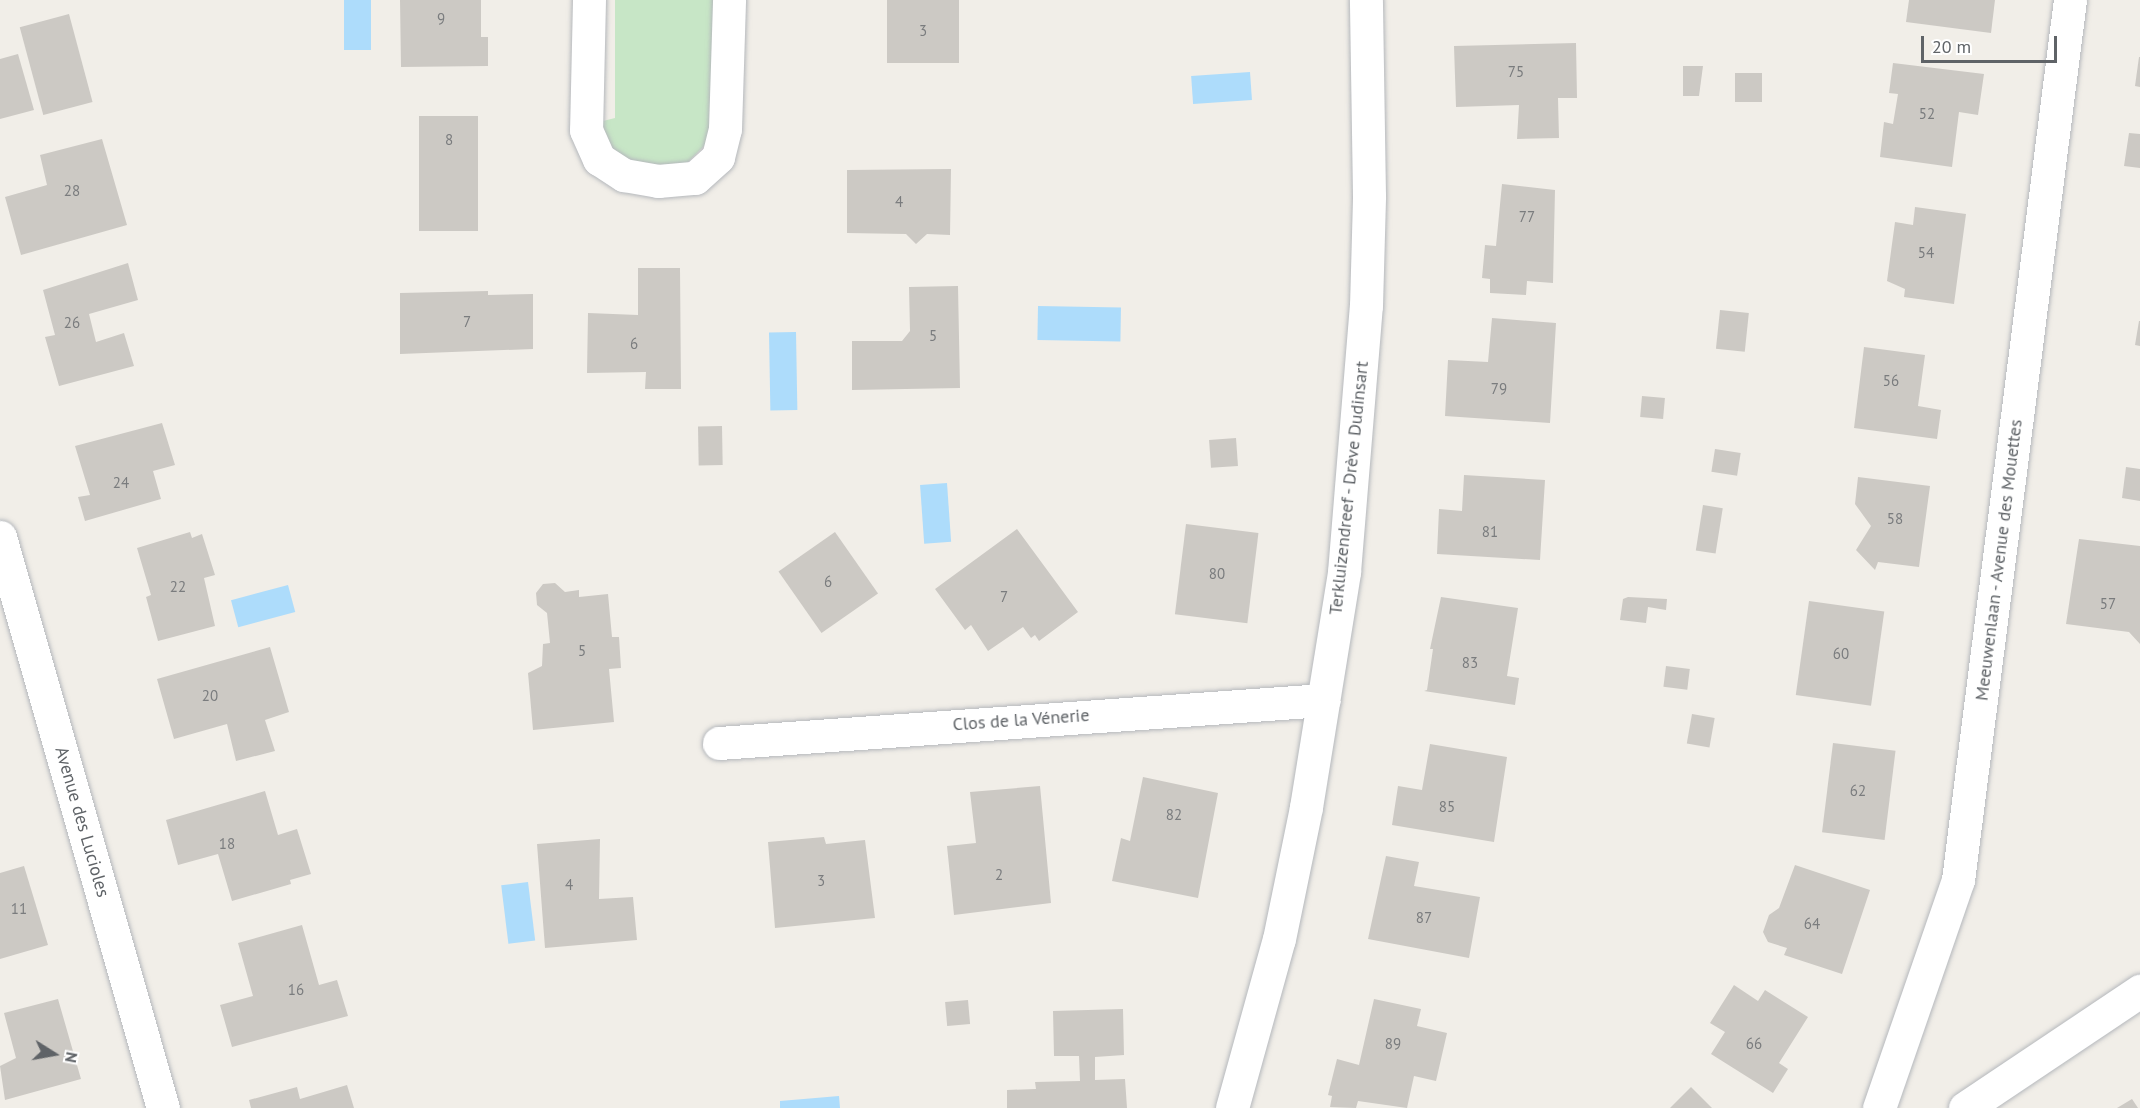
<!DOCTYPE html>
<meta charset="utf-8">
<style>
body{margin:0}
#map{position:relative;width:2140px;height:1108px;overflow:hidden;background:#f1eee8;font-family:"PT Sans",sans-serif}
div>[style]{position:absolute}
.green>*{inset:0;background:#c7e6c6}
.water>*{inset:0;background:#addcfb;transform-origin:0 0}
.building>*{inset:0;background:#ccc9c4;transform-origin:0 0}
.roads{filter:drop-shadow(0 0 2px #b5b8bc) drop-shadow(0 0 2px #b5b8bc)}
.street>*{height:33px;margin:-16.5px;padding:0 16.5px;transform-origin:16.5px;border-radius:16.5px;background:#fff}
span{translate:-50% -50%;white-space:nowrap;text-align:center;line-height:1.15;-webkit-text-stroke:6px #fff;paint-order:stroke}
.number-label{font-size:15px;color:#7a7c7e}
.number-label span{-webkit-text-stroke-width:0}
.street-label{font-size:18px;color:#5f6367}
.north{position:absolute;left:24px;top:1024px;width:60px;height:60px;-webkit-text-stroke:4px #fff;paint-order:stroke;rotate:101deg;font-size:16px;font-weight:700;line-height:24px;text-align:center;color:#5f6367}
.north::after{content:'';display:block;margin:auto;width:21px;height:27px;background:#5f6367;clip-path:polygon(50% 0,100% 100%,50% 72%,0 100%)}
.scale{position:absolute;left:1921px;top:36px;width:136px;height:27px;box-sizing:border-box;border:3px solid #5f6367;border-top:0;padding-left:8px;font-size:18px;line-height:21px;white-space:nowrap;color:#5f6367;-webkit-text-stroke:4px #fff;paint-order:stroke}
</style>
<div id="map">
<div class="green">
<div style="clip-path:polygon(615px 0,716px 0,714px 118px,707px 143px,687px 163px,661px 168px,631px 164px,611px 153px,599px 122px,615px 118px)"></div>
</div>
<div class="water">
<div style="left:344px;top:0;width:27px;height:50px"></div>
<div style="left:1250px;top:72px;width:28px;height:59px;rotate:86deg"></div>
<div style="left:1038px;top:306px;width:83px;height:34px;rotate:1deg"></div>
<div style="left:796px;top:332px;width:78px;height:27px;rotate:89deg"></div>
<div style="left:947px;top:483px;width:59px;height:27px;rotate:86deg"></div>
<div style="left:288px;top:585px;width:28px;height:59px;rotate:75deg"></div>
<div style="left:528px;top:882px;width:59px;height:27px;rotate:83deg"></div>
<div style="clip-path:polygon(839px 1096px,840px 1108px,780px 1108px,780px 1101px)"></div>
</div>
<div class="building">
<div style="clip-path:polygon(400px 0,481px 0,481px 37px,488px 37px,488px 66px,401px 67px)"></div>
<div style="left:887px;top:0;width:72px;height:63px"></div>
<div style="clip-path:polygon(1909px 0,1995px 0,1991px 33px,1906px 22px)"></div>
<div style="left:69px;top:14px;width:91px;height:51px;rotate:75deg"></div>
<div style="clip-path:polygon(1576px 43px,1577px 98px,1558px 98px,1559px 138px,1517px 139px,1519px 105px,1456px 107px,1454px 46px)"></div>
<div style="clip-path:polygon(18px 54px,34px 110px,0 119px,0 59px)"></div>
<div style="clip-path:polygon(2139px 57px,2140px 57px,2140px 87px,2135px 86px)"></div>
<div style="clip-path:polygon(1893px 63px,1984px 74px,1978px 115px,1959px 112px,1952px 167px,1880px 157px,1884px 122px,1893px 124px,1898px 94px,1889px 93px)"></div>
<div style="clip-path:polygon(1683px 66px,1703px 66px,1699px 96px,1683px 96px)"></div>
<div style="left:1735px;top:73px;width:27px;height:29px"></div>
<div style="left:419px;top:116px;width:59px;height:115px"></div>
<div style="clip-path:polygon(2129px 133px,2140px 134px,2140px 168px,2124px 166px)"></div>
<div style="clip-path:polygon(102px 139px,127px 225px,21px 255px,5px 197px,47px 185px,40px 155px)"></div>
<div style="clip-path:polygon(951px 169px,950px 235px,927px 234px,916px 244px,906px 234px,847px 233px,847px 170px)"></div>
<div style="clip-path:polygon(1502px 184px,1555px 190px,1553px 283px,1527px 281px,1526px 295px,1490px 293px,1490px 279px,1482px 278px,1485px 245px,1496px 246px)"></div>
<div style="clip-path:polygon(1915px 207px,1966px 214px,1954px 304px,1904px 297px,1905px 289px,1887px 281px,1895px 222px,1913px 225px)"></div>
<div style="clip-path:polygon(128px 263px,138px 300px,89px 314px,96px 342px,124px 333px,134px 366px,59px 386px,45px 337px,55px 335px,43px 290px)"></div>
<div style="clip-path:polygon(638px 268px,680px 268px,681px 389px,645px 389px,646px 372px,587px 373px,588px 313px,638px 315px)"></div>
<div style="clip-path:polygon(958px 286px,960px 388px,852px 390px,852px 341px,902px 341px,910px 331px,909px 287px)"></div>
<div style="clip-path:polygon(488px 291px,488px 295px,533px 294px,533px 349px,400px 354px,400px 293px)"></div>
<div style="left:1720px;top:310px;width:29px;height:39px;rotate:6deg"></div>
<div style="clip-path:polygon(1492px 318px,1556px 323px,1550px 423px,1445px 416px,1448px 360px,1488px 362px)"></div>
<div style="clip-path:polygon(2139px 321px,2140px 321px,2140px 346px,2135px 345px)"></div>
<div style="clip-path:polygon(1864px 347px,1925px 355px,1918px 406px,1941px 410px,1937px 439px,1854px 428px)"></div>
<div style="left:1642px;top:396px;width:23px;height:21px;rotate:5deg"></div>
<div style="clip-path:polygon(162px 423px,175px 465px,153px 471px,161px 499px,85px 521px,78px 497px,90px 495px,75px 446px)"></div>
<div style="left:722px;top:426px;width:39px;height:24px;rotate:89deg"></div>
<div style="left:1236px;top:438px;width:28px;height:27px;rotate:86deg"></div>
<div style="left:1715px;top:449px;width:26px;height:23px;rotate:9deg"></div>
<div style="clip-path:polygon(2126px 467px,2140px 469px,2140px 501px,2122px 498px)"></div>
<div style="clip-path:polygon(1464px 475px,1545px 480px,1540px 560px,1437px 554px,1439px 509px,1462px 511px)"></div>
<div style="clip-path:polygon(1858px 477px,1930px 486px,1919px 567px,1878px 562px,1875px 570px,1856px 550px,1871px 526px,1855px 504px)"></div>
<div style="left:1703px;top:505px;width:20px;height:46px;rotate:9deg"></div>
<div style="left:1186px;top:524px;width:73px;height:91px;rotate:7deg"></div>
<div style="clip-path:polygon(1017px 529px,1078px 612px,1039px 641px,1035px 635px,1031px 638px,1023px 627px,988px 651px,971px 625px,965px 630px,935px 589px)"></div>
<div style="clip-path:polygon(190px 532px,192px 538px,202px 534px,215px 575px,204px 578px,215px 626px,158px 641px,146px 597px,151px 595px,137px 548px)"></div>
<div style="left:835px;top:532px;width:75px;height:69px;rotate:55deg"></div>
<div style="clip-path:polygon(2079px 539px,2140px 546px,2140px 644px,2129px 632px,2066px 624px)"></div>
<div style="clip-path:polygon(555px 583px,565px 592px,579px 590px,579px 597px,608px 594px,612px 637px,619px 637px,621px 668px,609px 669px,614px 722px,533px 730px,528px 673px,542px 666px,543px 644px,550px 643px,547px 613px,537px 605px,536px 593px,543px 584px)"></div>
<div style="clip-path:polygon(1441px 597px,1518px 608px,1507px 676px,1519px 678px,1515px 705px,1424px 691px,1427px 690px,1433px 649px,1430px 649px)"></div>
<div style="clip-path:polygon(1628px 597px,1667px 599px,1666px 610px,1648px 607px,1646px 623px,1620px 620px,1623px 599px)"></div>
<div style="left:1809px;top:601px;width:76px;height:95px;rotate:8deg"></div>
<div style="clip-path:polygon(270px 647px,289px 712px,265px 720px,275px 751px,236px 761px,227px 724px,174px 739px,157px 679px)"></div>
<div style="left:1666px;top:666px;width:24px;height:21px;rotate:7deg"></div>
<div style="left:1692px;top:714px;width:23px;height:30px;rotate:10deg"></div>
<div style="left:1833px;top:743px;width:63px;height:90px;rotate:7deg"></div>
<div style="clip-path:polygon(1430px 744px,1507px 757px,1494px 842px,1392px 825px,1398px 786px,1422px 790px)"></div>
<div style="clip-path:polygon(1143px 777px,1218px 793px,1198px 898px,1112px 881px,1121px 838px,1130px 841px)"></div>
<div style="clip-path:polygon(1040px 786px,1051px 903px,954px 915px,947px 846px,976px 843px,970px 792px)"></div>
<div style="clip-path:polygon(265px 791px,278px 835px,297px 829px,311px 874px,290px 880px,291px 884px,232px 901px,218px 854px,178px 865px,166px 820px)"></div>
<div style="clip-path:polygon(824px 837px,826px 844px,865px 840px,875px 918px,775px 928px,768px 842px)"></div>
<div style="clip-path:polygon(600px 839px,599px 899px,633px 897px,637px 940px,545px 948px,537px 844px)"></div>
<div style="clip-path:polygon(1386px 856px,1419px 862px,1414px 886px,1480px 897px,1469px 958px,1368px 939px)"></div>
<div style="clip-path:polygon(1795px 865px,1870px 890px,1842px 974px,1784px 955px,1787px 948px,1768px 942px,1763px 932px,1769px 915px,1779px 908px)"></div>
<div style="clip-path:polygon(24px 866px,48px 945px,0 959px,0 873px)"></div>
<div style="clip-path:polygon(302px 925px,319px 985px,337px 980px,348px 1016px,232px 1047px,220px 1005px,253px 996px,238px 943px)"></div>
<div style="clip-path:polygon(1734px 985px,1758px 1001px,1765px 990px,1808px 1017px,1779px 1063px,1788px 1069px,1773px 1093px,1711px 1054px,1725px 1032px,1710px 1023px)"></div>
<div style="clip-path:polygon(58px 999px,81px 1079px,5px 1100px,0 1066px,16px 1058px,4px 1013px)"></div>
<div style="clip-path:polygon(1374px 999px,1421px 1009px,1417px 1026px,1447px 1033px,1436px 1081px,1414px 1076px,1407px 1108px,1358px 1101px,1356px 1108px,1330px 1107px,1332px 1096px,1328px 1095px,1337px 1059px,1359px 1065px)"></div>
<div style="left:968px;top:1000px;width:24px;height:23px;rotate:85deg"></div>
<div style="clip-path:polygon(1123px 1009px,1124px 1055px,1095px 1057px,1095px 1080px,1125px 1079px,1127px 1108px,1007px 1108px,1007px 1090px,1036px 1089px,1035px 1082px,1080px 1081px,1079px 1056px,1054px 1056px,1053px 1011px)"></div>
<div style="clip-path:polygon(347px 1085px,354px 1108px,251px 1108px,249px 1100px,297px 1087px,300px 1099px)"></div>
<div style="clip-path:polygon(1691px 1087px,1712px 1108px,1670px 1108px)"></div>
<div style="clip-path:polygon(2132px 1099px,2138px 1108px,2117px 1108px)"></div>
</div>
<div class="roads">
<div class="street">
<div style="left:589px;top:0;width:130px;rotate:91.3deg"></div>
<div style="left:586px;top:130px;width:32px;rotate:66deg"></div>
<div style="left:599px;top:159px;width:30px;rotate:33deg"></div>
<div style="left:624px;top:175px;width:35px;rotate:10deg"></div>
<div style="left:658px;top:181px;width:37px;rotate:-5deg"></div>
<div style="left:695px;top:178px;width:31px;rotate:-42deg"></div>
<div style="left:718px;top:157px;width:29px;rotate:-76deg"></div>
<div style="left:725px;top:129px;width:129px;rotate:-88.2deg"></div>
<div style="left:0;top:537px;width:594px;rotate:74.07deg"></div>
<div style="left:719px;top:743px;width:606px;rotate:-4.07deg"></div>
<div style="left:1232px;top:1108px;width:175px;rotate:-74.5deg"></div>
<div style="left:1279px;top:939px;width:135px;rotate:-78.4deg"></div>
<div style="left:1306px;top:807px;width:238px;rotate:-80.8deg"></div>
<div style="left:1344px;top:572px;width:267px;rotate:-85.3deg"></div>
<div style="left:1366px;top:306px;width:110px;rotate:-88.4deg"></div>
<div style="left:1369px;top:196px;width:196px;rotate:-90.9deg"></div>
<div style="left:1879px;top:1108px;width:241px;rotate:-70.9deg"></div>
<div style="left:1958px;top:880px;width:887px;rotate:-82.75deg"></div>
<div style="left:1965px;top:1108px;width:211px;rotate:-33.8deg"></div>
</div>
</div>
<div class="number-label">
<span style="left:441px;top:19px">9</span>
<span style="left:923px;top:31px">3</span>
<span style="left:1516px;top:72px">75</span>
<span style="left:1927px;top:114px">52</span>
<span style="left:449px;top:140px">8</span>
<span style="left:72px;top:191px">28</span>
<span style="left:899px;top:202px">4</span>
<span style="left:1527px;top:217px">77</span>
<span style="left:1926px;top:253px">54</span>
<span style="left:467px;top:322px">7</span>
<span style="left:72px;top:323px">26</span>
<span style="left:933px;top:336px">5</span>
<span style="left:634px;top:344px">6</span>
<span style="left:1891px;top:381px">56</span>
<span style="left:1499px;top:389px">79</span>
<span style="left:121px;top:483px">24</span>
<span style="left:1895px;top:519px">58</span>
<span style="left:1490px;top:532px">81</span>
<span style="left:1217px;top:574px">80</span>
<span style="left:828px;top:582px">6</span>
<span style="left:178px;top:587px">22</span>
<span style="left:1004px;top:597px">7</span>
<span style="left:2108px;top:604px">57</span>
<span style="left:582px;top:651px">5</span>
<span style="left:1841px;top:654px">60</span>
<span style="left:1470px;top:663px">83</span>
<span style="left:210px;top:696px">20</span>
<span style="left:1858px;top:791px">62</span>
<span style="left:1447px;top:807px">85</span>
<span style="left:1174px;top:815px">82</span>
<span style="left:227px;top:844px">18</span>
<span style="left:999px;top:875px">2</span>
<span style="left:821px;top:881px">3</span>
<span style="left:569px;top:885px">4</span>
<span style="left:19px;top:909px">11</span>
<span style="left:1424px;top:918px">87</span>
<span style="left:1812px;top:924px">64</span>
<span style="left:296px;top:990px">16</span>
<span style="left:1393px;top:1044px">89</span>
<span style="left:1754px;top:1044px">66</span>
</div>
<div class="street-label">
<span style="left:1349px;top:488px;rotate:-84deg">Terkluizendreef - Drève Dudinsart</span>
<span style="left:1999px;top:560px;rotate:-83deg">Meeuwenlaan - Avenue des Mouettes</span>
<span style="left:1021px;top:720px;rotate:-4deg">Clos de la Vénerie</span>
<span style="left:82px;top:822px;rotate:74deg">Avenue des Lucioles</span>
</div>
<div class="north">N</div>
<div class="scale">20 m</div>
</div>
